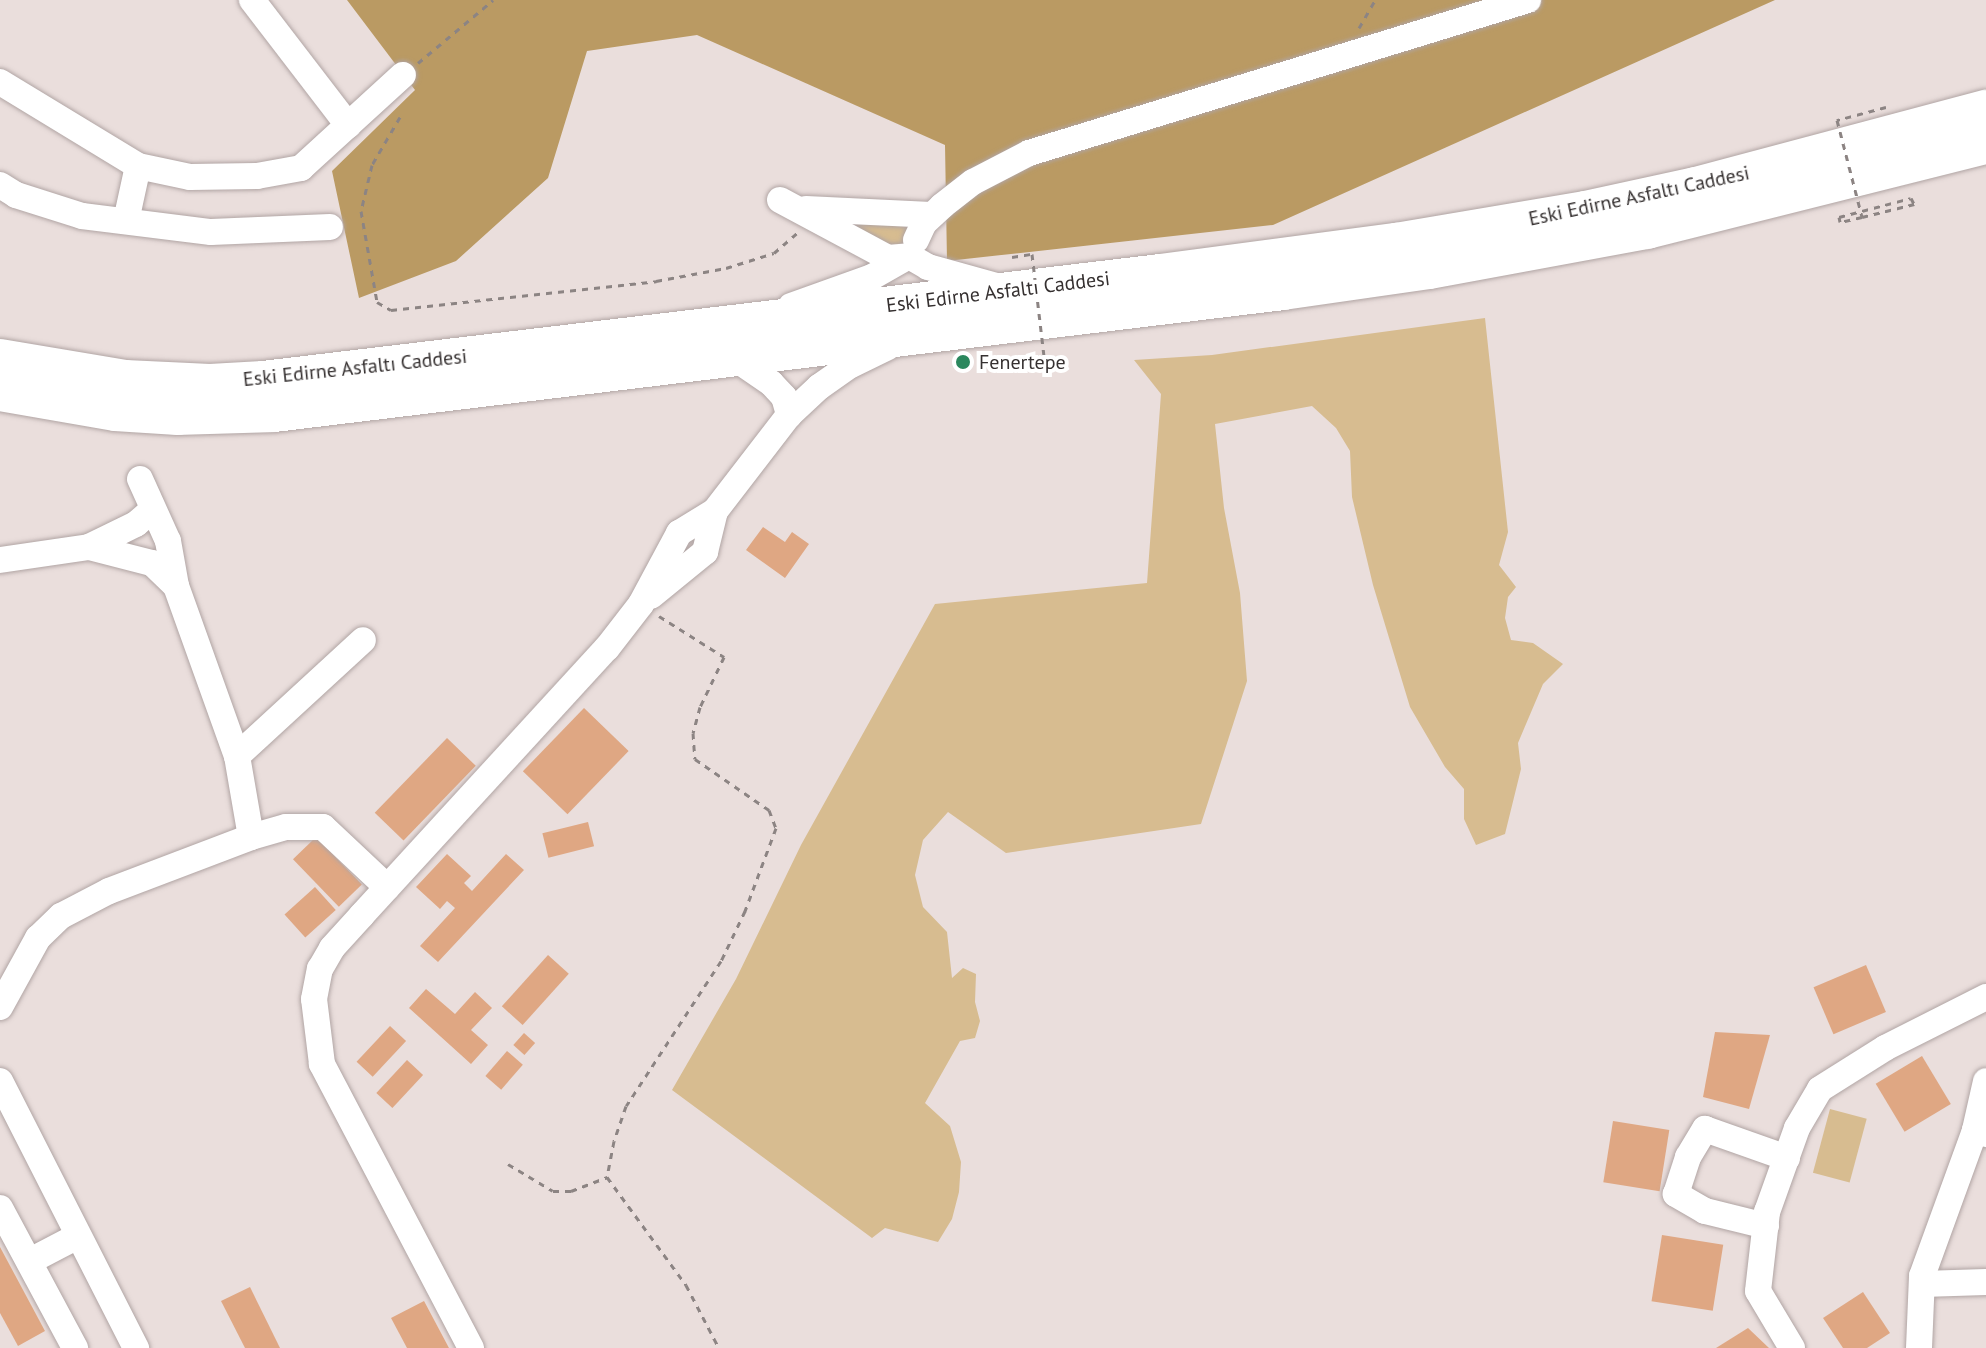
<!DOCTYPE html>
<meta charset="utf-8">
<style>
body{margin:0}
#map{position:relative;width:1986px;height:1348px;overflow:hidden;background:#eadedc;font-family:"PT Sans",sans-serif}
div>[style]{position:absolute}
.green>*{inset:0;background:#d7bc90;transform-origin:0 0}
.forest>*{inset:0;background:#ba9a63}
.building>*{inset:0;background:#dfa783;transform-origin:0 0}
.path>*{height:3px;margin-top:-1.5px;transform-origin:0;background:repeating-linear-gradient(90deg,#8c8483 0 6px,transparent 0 12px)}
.roads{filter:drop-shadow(0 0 2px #b1a5a4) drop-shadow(0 0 2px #b1a5a4)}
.minor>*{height:26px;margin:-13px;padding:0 13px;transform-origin:13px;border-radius:13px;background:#fff}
.highway>*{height:38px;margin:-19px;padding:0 19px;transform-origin:19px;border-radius:19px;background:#fff}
.path-bridge>*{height:3px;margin-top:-1.5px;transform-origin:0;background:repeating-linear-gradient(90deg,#8c8483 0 6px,transparent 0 12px)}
.dots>*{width:22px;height:22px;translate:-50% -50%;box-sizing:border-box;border:4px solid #fff;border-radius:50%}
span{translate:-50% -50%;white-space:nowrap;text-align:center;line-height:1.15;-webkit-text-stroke:8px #fff;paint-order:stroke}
.street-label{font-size:20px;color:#353030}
.poi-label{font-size:20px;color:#353030}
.left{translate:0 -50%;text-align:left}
</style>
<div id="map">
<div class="green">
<div style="clip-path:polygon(817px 214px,919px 220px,905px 244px,892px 253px)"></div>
<div style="clip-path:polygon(1485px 318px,1508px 532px,1499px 565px,1516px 587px,1508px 597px,1505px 618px,1511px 640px,1533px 643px,1563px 664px,1543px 684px,1518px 743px,1521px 769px,1505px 834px,1476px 845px,1464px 819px,1464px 789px,1445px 767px,1410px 707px,1373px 585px,1352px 497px,1350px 451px,1336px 428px,1312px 406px,1215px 424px,1224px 508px,1240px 593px,1247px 681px,1201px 824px,1006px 853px,948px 812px,923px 840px,915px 875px,923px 907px,947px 932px,952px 978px,963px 968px,976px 974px,975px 1002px,980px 1021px,975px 1038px,960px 1041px,925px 1103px,950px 1126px,961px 1162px,959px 1192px,952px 1219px,938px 1242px,885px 1228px,872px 1238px,672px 1090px,736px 979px,801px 845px,935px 604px,1147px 583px,1161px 394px,1134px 360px,1212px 355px)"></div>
<div style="left:1830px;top:1109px;width:38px;height:66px;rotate:15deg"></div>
</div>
<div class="forest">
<div style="clip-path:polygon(347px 0,1775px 0,1273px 225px,947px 261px,945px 145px,697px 35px,587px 51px,548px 178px,456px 261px,359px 298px,332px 171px,415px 90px)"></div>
</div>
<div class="building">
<div style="clip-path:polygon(763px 527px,785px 542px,792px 532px,809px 544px,785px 578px,746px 550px)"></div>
<div style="left:584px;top:708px;width:62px;height:88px;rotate:44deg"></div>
<div style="left:447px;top:738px;width:40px;height:104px;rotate:44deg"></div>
<div style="left:588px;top:822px;width:25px;height:47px;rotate:76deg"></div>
<div style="left:316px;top:837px;width:66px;height:32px;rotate:46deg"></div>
<div style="clip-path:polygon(447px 854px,471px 876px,464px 883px,472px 891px,506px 854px,524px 870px,438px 962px,420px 946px,455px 908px,447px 901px,440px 909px,416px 887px)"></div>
<div style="left:315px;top:887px;width:31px;height:41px;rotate:48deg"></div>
<div style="left:548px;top:955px;width:28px;height:69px;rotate:42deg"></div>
<div style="left:1866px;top:965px;width:51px;height:57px;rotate:67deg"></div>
<div style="clip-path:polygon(426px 989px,455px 1014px,475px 992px,492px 1008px,471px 1030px,488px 1045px,471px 1064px,409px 1008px)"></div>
<div style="left:390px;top:1026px;width:22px;height:49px;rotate:43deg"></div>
<div style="clip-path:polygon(1715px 1032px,1770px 1035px,1749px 1109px,1703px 1097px)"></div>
<div style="left:524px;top:1033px;width:15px;height:16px;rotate:42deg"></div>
<div style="left:507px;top:1051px;width:21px;height:33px;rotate:41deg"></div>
<div style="left:1922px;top:1056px;width:56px;height:54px;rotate:59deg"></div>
<div style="left:407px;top:1060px;width:22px;height:45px;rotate:43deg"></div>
<div style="left:1613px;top:1121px;width:57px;height:62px;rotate:9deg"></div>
<div style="left:1662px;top:1235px;width:62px;height:67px;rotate:9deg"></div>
<div style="clip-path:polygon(0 1247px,45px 1331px,18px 1346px,0 1313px)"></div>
<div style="clip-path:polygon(250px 1287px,280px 1348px,245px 1348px,221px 1301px)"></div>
<div style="clip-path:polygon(1863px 1292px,1890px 1333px,1867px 1348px,1843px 1348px,1823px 1318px)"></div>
<div style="clip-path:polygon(424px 1301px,449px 1348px,407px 1348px,391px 1318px)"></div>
<div style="clip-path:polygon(1748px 1328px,1769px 1348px,1716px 1348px)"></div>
</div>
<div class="path">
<div style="left:1359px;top:28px;width:32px;rotate:-60deg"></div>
<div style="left:418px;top:63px;width:98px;rotate:-40deg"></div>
<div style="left:400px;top:117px;width:56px;rotate:120.3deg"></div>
<div style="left:372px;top:165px;width:47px;rotate:103.4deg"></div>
<div style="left:361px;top:211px;width:92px;rotate:80deg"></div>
<div style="left:377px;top:302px;width:16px;rotate:30deg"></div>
<div style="left:391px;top:310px;width:267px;rotate:-6.2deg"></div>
<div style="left:656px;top:281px;width:71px;rotate:-10.5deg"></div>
<div style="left:726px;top:268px;width:50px;rotate:-17.4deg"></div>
<div style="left:774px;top:253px;width:30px;rotate:-41deg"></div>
<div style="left:1862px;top:217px;width:23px;rotate:167deg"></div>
<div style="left:1840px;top:222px;width:5px;rotate:-101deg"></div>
<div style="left:1839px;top:217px;width:74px;rotate:-14.8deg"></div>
<div style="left:1911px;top:198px;width:7px;rotate:63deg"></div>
<div style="left:1012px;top:257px;width:20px;rotate:-9deg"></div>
<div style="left:1024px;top:358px;width:20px;rotate:-6deg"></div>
<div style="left:659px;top:616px;width:77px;rotate:32.2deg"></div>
<div style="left:724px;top:657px;width:55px;rotate:115.6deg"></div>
<div style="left:700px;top:707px;width:27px;rotate:105deg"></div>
<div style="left:693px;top:733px;width:26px;rotate:86deg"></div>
<div style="left:695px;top:759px;width:90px;rotate:34.6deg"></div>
<div style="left:769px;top:810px;width:19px;rotate:69deg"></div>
<div style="left:776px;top:828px;width:89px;rotate:110.5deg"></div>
<div style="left:745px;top:911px;width:55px;rotate:115.6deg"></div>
<div style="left:721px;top:961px;width:173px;rotate:123.2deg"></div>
<div style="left:626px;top:1106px;width:37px;rotate:109deg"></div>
<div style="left:614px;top:1141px;width:37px;rotate:101deg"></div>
<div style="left:607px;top:1177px;width:134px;rotate:53.8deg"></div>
<div style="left:686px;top:1285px;width:71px;rotate:62.4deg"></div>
<div style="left:508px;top:1164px;width:52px;rotate:31deg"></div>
<div style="left:553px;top:1191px;width:18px"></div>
<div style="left:571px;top:1191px;width:39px;rotate:-21deg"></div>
</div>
<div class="roads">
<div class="minor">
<div style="left:252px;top:0;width:158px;rotate:52.5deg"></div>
<div style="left:0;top:82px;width:162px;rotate:31.3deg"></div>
<div style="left:138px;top:166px;width:53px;rotate:11.9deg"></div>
<div style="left:190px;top:177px;width:67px;rotate:-0.9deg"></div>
<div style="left:257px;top:176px;width:45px;rotate:-10.3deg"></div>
<div style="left:301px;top:168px;width:138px;rotate:-42.4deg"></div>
<div style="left:0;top:185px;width:19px;rotate:32deg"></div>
<div style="left:16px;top:195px;width:69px;rotate:17.7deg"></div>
<div style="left:82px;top:216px;width:130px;rotate:7.1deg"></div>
<div style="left:211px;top:232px;width:119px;rotate:-2.4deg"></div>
<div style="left:780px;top:200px;width:123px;rotate:28.2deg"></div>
<div style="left:888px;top:258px;width:21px;rotate:-5deg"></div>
<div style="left:909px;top:256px;width:22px;rotate:30deg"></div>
<div style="left:928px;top:267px;width:71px;rotate:15.6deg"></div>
<div style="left:806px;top:209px;width:125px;rotate:2.7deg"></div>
<div style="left:126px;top:221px;width:56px;rotate:-77.7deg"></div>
<div style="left:916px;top:240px;width:19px;rotate:-65deg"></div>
<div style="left:924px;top:223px;width:25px;rotate:-43deg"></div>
<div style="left:942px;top:206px;width:39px;rotate:-38deg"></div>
<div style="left:973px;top:182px;width:63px;rotate:-27.4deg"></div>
<div style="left:1029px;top:153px;width:522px;rotate:-17.05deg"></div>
<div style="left:791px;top:306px;width:86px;rotate:-19.7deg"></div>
<div style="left:872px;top:277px;width:43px;rotate:-29.6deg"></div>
<div style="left:733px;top:357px;width:46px;rotate:34.4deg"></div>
<div style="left:771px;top:383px;width:19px;rotate:47deg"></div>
<div style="left:784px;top:397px;width:19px;rotate:74deg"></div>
<div style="left:140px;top:479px;width:68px;rotate:65.7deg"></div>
<div style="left:168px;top:541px;width:46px;rotate:79.9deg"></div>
<div style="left:176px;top:586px;width:181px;rotate:70.3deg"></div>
<div style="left:237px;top:756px;width:82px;rotate:80.2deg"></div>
<div style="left:89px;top:547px;width:65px;rotate:14.3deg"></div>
<div style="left:152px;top:563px;width:33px;rotate:44deg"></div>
<div style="left:0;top:560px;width:90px;rotate:-8.3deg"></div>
<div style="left:89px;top:547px;width:52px;rotate:-26.1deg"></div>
<div style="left:136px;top:524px;width:21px;rotate:-41deg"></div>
<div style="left:651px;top:596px;width:70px;rotate:-39.2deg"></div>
<div style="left:705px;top:552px;width:42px;rotate:-76.3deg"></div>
<div style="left:237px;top:756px;width:171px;rotate:-42.6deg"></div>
<div style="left:0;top:1007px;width:79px;rotate:-61.2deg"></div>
<div style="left:38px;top:938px;width:32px;rotate:-44deg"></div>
<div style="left:61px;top:916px;width:54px;rotate:-27.5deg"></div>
<div style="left:109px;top:891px;width:152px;rotate:-20.8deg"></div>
<div style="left:251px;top:837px;width:36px;rotate:-16deg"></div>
<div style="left:286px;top:827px;width:37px"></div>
<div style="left:323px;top:827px;width:88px;rotate:43.2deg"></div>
<div style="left:0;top:1081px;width:300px;rotate:63deg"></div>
<div style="left:1975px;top:1130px;width:50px;rotate:-77.3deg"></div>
<div style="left:0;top:1208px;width:159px;rotate:61.8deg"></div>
<div style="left:1766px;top:1226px;width:63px;rotate:-166.2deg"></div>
<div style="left:1705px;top:1211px;width:34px;rotate:-150deg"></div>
<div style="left:1676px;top:1194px;width:39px;rotate:-72deg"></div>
<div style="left:1688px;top:1157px;width:33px;rotate:-59deg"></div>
<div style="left:1705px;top:1129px;width:87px;rotate:19.5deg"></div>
<div style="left:30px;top:1261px;width:54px;rotate:-27.5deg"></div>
<div style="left:1922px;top:1284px;width:64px;rotate:-1.8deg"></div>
<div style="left:471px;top:1348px;width:321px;rotate:-117.7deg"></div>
<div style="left:322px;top:1064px;width:65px;rotate:-97deg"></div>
<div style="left:314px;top:999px;width:31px;rotate:-79deg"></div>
<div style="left:320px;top:969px;width:24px;rotate:-60deg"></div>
<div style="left:332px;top:948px;width:45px;rotate:-47.7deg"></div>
<div style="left:362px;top:915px;width:362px;rotate:-47.5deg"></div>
<div style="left:607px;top:648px;width:56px;rotate:-52.3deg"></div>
<div style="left:641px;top:604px;width:81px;rotate:-61.8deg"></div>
<div style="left:679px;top:533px;width:42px;rotate:-31.4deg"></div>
<div style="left:715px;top:511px;width:121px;rotate:-52.4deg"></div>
<div style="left:789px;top:415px;width:41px;rotate:-43deg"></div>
<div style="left:819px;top:387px;width:39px;rotate:-35deg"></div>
<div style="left:851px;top:365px;width:41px;rotate:-25.9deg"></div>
<div style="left:1792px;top:1348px;width:66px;rotate:-120.8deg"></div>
<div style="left:1758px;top:1291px;width:80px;rotate:-83.5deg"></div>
<div style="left:1767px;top:1212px;width:89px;rotate:-70.3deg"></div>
<div style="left:1797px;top:1128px;width:45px;rotate:-59.5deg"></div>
<div style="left:1820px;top:1089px;width:77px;rotate:-32.2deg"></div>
<div style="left:1885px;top:1048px;width:113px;rotate:-26.8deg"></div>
<div style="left:1919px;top:1348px;width:72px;rotate:-87.6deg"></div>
<div style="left:1922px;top:1276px;width:155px;rotate:-70deg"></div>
<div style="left:1975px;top:1130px;width:12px;rotate:20deg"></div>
</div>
<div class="highway">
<div style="left:0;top:358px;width:127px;rotate:9.5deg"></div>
<div style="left:125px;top:379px;width:85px;rotate:2.7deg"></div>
<div style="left:210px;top:383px;width:53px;rotate:-3.2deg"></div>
<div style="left:263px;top:380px;width:903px;rotate:-6.8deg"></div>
<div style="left:1160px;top:273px;width:238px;rotate:-7.5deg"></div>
<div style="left:1396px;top:242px;width:192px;rotate:-9.6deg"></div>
<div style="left:1585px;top:210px;width:114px;rotate:-12.2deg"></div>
<div style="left:1696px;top:186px;width:300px;rotate:-14.9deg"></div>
<div style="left:0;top:392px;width:117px;rotate:9.9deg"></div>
<div style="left:115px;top:412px;width:63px;rotate:3.6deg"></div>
<div style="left:178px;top:416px;width:96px;rotate:-1.8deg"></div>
<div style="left:274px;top:413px;width:1016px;rotate:-6.89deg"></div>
<div style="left:1283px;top:291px;width:148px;rotate:-8.2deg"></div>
<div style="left:1429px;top:270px;width:222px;rotate:-10.4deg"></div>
<div style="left:1647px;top:230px;width:349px;rotate:-14.1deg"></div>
</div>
</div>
<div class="path-bridge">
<div style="left:1886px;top:107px;width:51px;rotate:165.1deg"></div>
<div style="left:1837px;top:120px;width:100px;rotate:75.5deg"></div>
<div style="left:1862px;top:217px;width:54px;rotate:-14deg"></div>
<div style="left:1032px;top:254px;width:103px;rotate:83.3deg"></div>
</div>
<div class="dots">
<div style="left:963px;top:362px;background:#2b875d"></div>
</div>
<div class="street-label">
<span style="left:1639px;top:196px;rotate:-12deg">Eski Edirne Asfaltı Caddesi</span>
<span style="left:998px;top:292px;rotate:-7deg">Eski Edirne Asfaltı Caddesi</span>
<span style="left:355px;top:368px;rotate:-6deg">Eski Edirne Asfaltı Caddesi</span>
</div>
<div class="poi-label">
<span class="left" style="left:979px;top:362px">Fenertepe</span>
</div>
</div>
